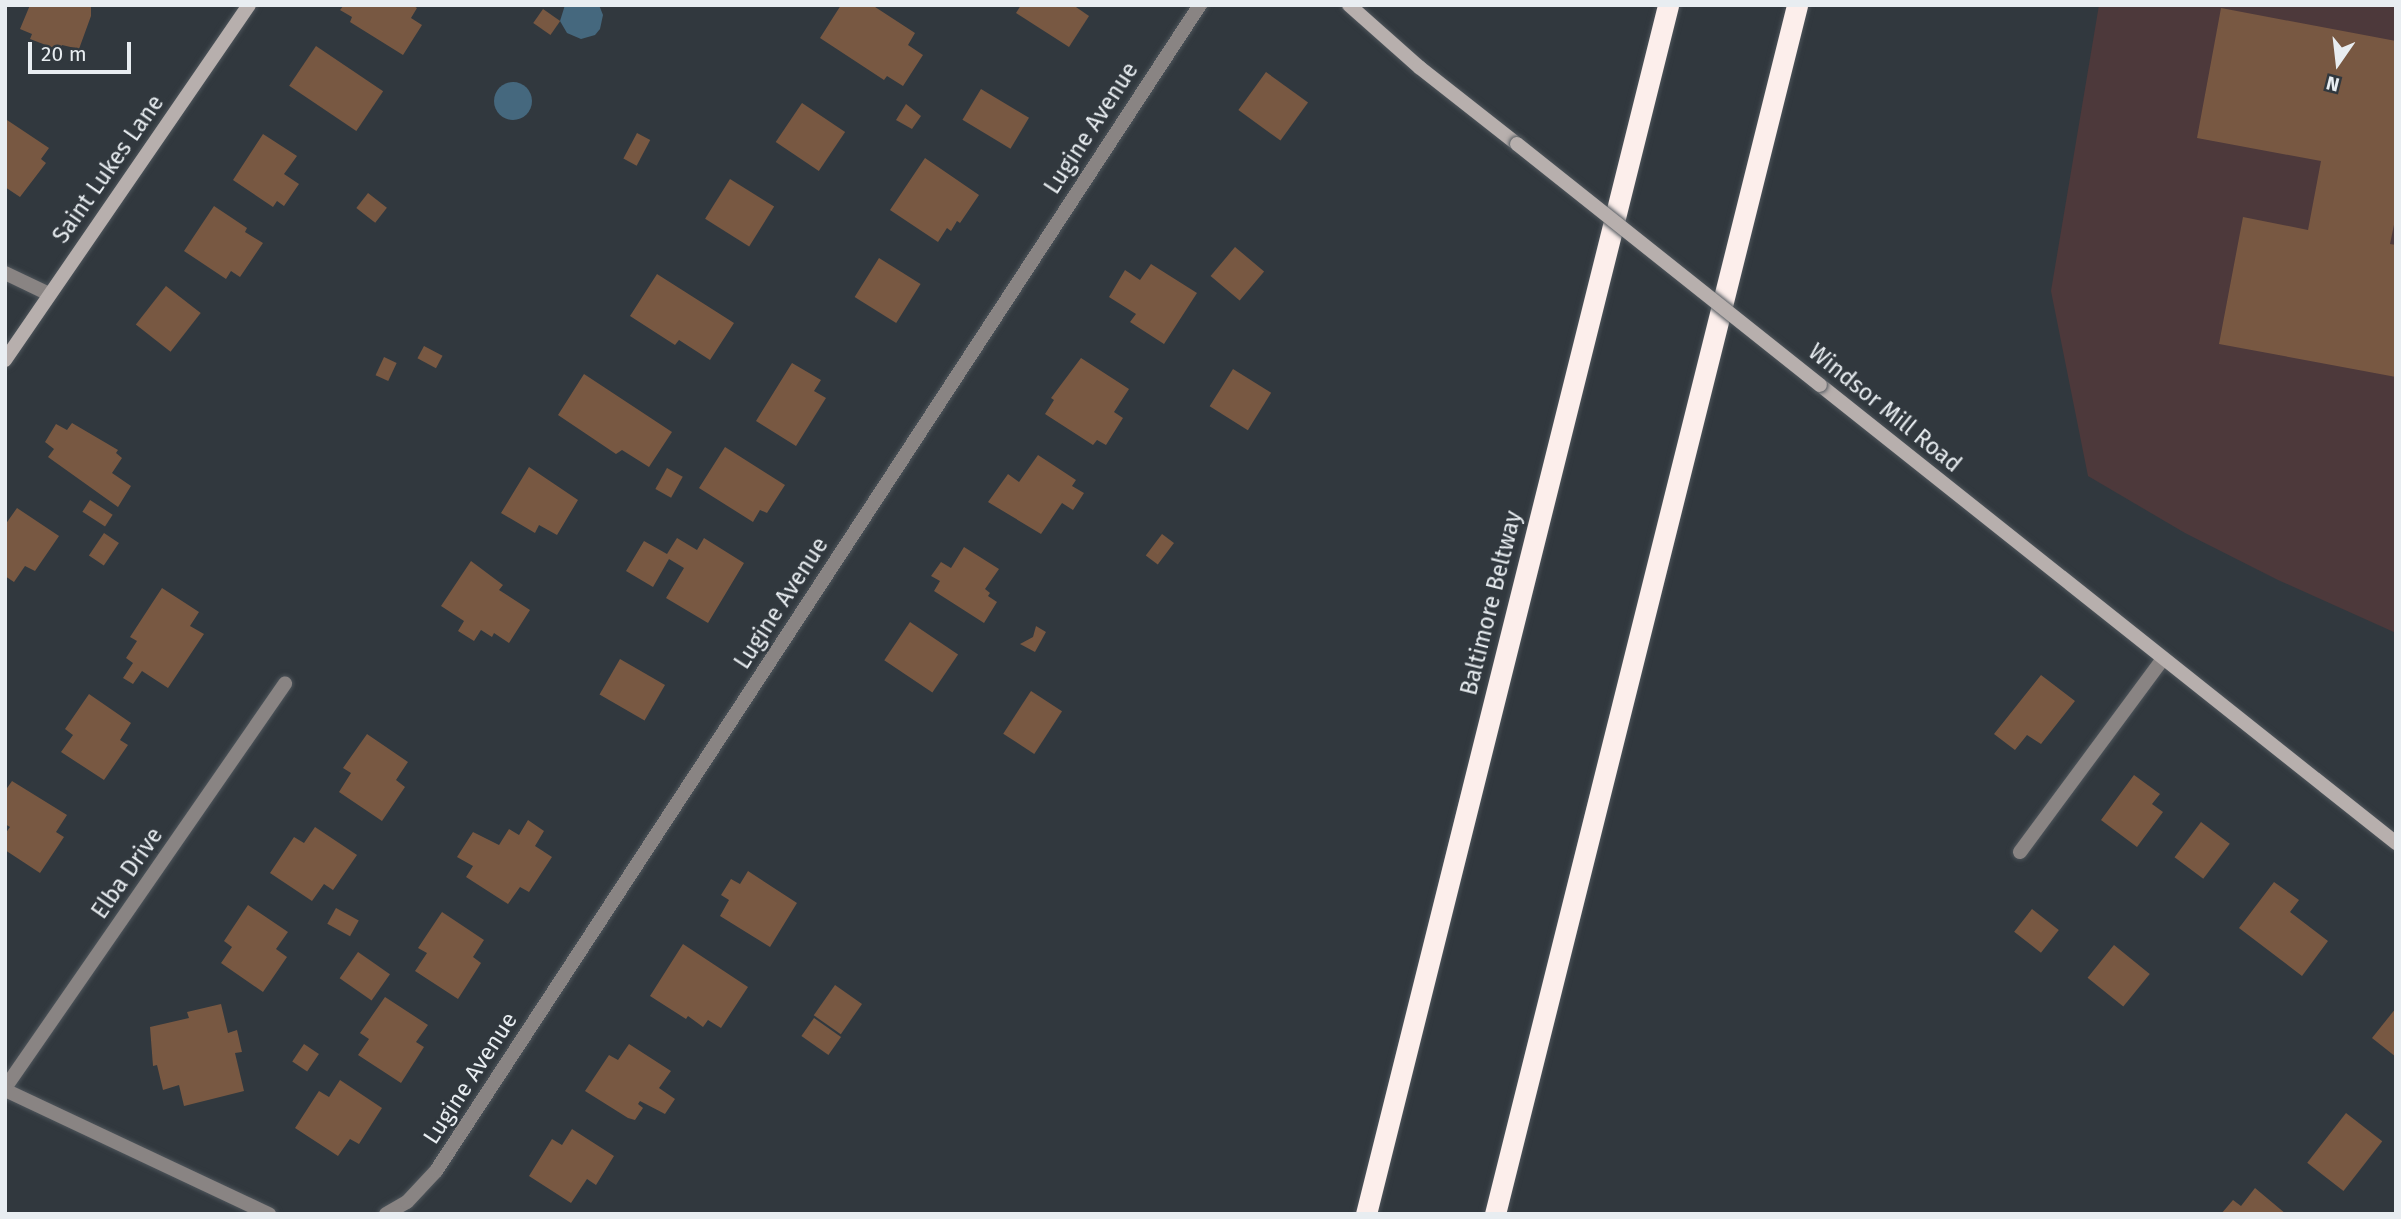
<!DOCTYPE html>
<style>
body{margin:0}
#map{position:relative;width:2401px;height:1219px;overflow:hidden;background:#31383e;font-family:"Fira Sans",sans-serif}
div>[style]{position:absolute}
.industrial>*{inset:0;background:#4d393b}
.water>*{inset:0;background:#45687e}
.round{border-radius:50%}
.building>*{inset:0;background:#785842;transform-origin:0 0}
.roads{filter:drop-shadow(0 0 2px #4e555b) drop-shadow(0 0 2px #4e555b)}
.lane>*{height:14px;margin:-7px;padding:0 7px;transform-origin:7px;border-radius:7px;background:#898483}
.street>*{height:14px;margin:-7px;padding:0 7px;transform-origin:7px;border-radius:7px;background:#898483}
.secondary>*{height:14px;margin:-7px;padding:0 7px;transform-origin:7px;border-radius:7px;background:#b7afad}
.highway>*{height:21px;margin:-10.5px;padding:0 10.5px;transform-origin:10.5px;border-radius:10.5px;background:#fceeeb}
.bridges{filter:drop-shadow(0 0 2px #4e555b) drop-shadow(0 0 2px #4e555b)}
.secondary-bridge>*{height:14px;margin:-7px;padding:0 7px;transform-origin:7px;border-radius:7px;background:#b7afad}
span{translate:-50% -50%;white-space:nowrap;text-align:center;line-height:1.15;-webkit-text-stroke:5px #31383e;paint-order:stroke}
.street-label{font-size:23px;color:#e8edf1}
.frame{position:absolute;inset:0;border:7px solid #e8edf1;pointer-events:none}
.north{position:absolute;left:2303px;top:28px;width:70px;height:70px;-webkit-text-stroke:5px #31383e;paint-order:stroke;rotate:194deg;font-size:19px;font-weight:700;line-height:28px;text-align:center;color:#e8edf1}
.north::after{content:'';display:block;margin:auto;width:24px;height:32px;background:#e8edf1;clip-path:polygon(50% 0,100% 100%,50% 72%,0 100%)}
.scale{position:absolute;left:28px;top:42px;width:103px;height:32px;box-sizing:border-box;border:4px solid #e8edf1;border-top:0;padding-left:9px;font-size:21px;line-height:24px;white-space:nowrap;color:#e8edf1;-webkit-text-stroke:5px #31383e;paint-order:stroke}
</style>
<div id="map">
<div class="industrial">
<div style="clip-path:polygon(2099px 5px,2396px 5px,2396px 633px,2278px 580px,2185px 533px,2088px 476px,2051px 291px)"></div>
</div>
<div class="water">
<div style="clip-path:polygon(565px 5px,599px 5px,603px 15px,600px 29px,595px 35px,581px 39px,567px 33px,560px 21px)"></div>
<div class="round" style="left:494px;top:82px;width:38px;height:38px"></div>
</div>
<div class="building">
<div style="clip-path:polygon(30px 5px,91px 7px,91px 16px,79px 49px,62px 45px,59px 50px,30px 39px,32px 34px,20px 29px)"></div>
<div style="clip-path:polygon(344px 5px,412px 5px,417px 8px,411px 18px,422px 25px,403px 55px,350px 22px,352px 17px,340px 10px)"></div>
<div style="clip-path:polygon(841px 5px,872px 5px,915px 33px,908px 45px,923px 55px,903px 86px,887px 76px,884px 80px,820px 38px)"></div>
<div style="clip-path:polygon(1021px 5px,1073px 5px,1089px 16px,1069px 47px,1016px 13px)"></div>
<div style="clip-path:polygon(2221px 8px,2396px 41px,2396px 215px,2390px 244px,2396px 245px,2396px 377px,2219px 344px,2243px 217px,2308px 230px,2321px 161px,2197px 138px)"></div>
<div style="left:543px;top:9px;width:21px;height:17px;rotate:35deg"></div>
<div style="left:316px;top:46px;width:81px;height:48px;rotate:34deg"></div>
<div style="left:1266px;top:72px;width:52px;height:47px;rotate:36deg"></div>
<div style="left:981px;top:89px;width:56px;height:36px;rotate:31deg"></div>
<div style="left:802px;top:103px;width:52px;height:47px;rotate:34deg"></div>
<div style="clip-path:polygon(906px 104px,921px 116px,912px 129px,896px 120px)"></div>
<div style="clip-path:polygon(7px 120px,49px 148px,41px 159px,46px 163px,20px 197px,5px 187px)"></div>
<div style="left:637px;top:133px;width:15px;height:29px;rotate:28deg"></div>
<div style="clip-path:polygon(263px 134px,297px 156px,284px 174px,299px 184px,284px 206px,277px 201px,273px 207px,233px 180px)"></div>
<div style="clip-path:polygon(925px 158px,979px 195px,960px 223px,957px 221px,951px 231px,947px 228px,938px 242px,890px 210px)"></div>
<div style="left:730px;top:179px;width:52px;height:47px;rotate:32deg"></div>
<div style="left:368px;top:193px;width:24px;height:19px;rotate:38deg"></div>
<div style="clip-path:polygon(214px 206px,247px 228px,245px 232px,263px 243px,240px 277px,231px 271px,226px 279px,184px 251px)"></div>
<div style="left:1235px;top:247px;width:38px;height:38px;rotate:40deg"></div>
<div style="left:879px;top:258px;width:49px;height:46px;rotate:32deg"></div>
<div style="clip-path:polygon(1151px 264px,1197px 293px,1164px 344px,1130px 322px,1136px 314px,1109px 297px,1125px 270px,1140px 280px)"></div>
<div style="clip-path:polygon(657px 274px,734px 323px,710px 360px,679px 340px,675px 345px,630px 316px)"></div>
<div style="left:166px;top:286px;width:44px;height:49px;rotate:38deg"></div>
<div style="left:424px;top:346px;width:21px;height:14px;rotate:28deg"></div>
<div style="left:384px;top:357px;width:14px;height:20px;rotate:25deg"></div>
<div style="clip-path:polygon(1081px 358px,1129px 389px,1114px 412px,1123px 418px,1106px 445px,1097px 440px,1093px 445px,1045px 414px,1054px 400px,1051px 398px)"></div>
<div style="clip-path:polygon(792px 363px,821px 380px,814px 391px,826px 398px,796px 446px,756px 421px)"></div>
<div style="left:1233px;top:369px;width:45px;height:44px;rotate:32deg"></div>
<div style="clip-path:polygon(584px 374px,672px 432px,649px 467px,622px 450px,616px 454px,558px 415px)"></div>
<div style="clip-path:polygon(72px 423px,118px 450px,116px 453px,122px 458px,112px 473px,131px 486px,118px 507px,48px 457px,54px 449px,45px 442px,56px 424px,67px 430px)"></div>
<div style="clip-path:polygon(725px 447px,785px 485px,767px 513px,760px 510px,753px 522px,699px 488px)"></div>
<div style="clip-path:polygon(1038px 455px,1076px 480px,1072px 486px,1084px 493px,1073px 510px,1062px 503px,1041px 534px,988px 502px,1008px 474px,1019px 482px)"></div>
<div style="clip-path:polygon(529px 467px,578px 500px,557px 535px,539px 525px,535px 533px,501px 513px)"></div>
<div style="left:667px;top:468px;width:18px;height:24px;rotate:29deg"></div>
<div style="left:90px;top:500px;width:27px;height:14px;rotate:33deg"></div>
<div style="clip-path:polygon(17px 508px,59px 536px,35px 571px,25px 566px,14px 582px,5px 576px,5px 525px)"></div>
<div style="left:104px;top:533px;width:18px;height:27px;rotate:34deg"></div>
<div style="left:1162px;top:534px;width:15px;height:27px;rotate:37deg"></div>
<div style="clip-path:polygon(677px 538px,697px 550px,704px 538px,744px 563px,708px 623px,666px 598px,684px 568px,669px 559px,653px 587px,626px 571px,644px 541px,667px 554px)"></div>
<div style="clip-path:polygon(964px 547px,999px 569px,985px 589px,990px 593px,988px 596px,997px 602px,984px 623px,934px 591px,940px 581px,931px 576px,941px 562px,951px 568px)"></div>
<div style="clip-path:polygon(471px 561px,503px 585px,499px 590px,530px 610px,509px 643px,494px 633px,492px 637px,481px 630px,474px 641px,458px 631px,464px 621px,441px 606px)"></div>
<div style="clip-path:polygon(162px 588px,199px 612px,190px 626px,204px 634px,168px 688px,142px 671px,133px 684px,123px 678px,133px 663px,126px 658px,137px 641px,130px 637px)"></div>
<div style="left:910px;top:622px;width:58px;height:46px;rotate:34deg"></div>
<div style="clip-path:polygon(1036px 626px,1046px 632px,1035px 652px,1020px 644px,1033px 637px)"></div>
<div style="left:620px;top:659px;width:52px;height:41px;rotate:30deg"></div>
<div style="clip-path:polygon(2041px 675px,2075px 701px,2041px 744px,2027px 735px,2015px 750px,1994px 734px)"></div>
<div style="left:1031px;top:691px;width:37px;height:51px;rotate:33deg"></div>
<div style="clip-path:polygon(89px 694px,131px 723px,120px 740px,128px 745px,104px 780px,61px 752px,73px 735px,65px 729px)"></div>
<div style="clip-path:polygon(367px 734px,408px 762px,396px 780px,405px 787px,382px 821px,339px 792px,351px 773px,343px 768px)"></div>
<div style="clip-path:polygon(2134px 775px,2160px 794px,2152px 804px,2163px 812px,2137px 847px,2101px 820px)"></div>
<div style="clip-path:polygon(12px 781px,67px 815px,56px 832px,64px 837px,40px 873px,5px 850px,5px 834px,10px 827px,5px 824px,5px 791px)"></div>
<div style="clip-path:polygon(528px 820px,544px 831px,535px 846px,552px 857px,529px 892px,520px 887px,508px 904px,466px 877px,473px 866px,457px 857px,473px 832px,499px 845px,509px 829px,519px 835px)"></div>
<div style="left:2201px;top:822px;width:36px;height:44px;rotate:37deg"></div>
<div style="clip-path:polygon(315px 827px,357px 855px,333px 890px,324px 884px,312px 901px,270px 873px,294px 837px,304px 843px)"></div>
<div style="clip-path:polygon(748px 871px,797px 903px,770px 947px,720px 916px,729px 900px,721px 895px,731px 879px,740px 884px)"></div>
<div style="clip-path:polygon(2274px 882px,2299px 900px,2290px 912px,2328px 941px,2302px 976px,2239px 928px)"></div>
<div style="clip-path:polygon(248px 905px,288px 932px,276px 949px,287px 957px,263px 992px,221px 963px,232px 947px,224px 941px)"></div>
<div style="left:336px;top:908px;width:26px;height:18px;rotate:29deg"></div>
<div style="left:2032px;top:909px;width:34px;height:29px;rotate:38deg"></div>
<div style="clip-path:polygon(442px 912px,484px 940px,473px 957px,481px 963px,458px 999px,415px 971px,427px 953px,418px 948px)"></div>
<div style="clip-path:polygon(683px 944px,748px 987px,721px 1028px,708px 1020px,703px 1027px,688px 1016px,686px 1019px,650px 996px)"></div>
<div style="left:2114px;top:945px;width:46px;height:42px;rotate:39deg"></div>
<div style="left:358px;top:952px;width:39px;height:32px;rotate:35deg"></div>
<div style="left:835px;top:985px;width:33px;height:37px;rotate:35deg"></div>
<div style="clip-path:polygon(385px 997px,428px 1025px,416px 1042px,424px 1047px,401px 1083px,358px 1055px,369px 1039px,360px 1033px)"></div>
<div style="clip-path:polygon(221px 1004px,228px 1033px,237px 1030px,242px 1052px,235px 1053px,244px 1091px,184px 1106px,179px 1085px,163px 1090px,157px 1065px,153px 1066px,150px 1027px,189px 1018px,187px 1012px)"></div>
<div style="clip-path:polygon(2396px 1008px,2396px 1057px,2372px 1038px)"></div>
<div style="left:814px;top:1018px;width:33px;height:22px;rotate:35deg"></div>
<div style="left:304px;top:1044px;width:18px;height:21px;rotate:34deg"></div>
<div style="clip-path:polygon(629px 1044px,671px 1071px,659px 1088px,675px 1099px,665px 1114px,640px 1101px,638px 1104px,643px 1108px,635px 1120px,628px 1118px,585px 1091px,609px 1055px,618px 1060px)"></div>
<div style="clip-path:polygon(340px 1080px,382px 1108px,359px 1144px,350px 1139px,338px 1156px,295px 1128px,319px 1091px,329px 1097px)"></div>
<div style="left:2346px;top:1113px;width:46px;height:63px;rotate:38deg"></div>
<div style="clip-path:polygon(572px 1129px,614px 1156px,596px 1185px,587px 1179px,571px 1203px,529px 1176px,552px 1139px,562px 1145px)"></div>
<div style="clip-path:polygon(2255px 1188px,2286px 1214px,2221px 1214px,2233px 1200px,2241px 1206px)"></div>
</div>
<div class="roads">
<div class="lane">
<div style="left:2020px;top:852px;width:239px;rotate:-53.5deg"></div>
</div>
<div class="street">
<div style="left:5px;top:273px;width:49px;rotate:25.5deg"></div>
<div style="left:5px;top:1088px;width:492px;rotate:-55.3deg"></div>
<div style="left:5px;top:1090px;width:292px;rotate:25.2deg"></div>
<div style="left:386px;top:1214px;width:24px;rotate:-30deg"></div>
<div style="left:407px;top:1202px;width:42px;rotate:-46.9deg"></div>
<div style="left:436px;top:1171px;width:1394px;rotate:-56.77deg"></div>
</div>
<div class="secondary">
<div style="left:1349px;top:5px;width:94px;rotate:41.5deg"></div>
<div style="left:1419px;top:67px;width:125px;rotate:38.2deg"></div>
<div style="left:5px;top:360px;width:431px;rotate:-55.5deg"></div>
<div style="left:1820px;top:385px;width:736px;rotate:38.49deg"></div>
</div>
<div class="highway">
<div style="left:1366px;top:1214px;width:1246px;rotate:-75.97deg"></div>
<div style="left:1495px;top:1214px;width:1246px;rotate:-75.97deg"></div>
</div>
</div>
<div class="bridges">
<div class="secondary-bridge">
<div style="left:1517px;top:144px;width:387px;rotate:38.5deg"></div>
</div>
</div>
<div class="street-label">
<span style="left:1091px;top:128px;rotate:-57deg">Lugine Avenue</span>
<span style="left:108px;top:169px;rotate:-55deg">Saint Lukes Lane</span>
<span style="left:1885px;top:408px;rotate:39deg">Windsor Mill Road</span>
<span style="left:781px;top:603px;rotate:-57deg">Lugine Avenue</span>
<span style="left:1491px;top:603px;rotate:-76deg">Baltimore Beltway</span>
<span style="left:127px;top:873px;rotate:-55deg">Elba Drive</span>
<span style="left:470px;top:1078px;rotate:-57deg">Lugine Avenue</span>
</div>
<div class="frame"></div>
<div class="north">N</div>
<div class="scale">20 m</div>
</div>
